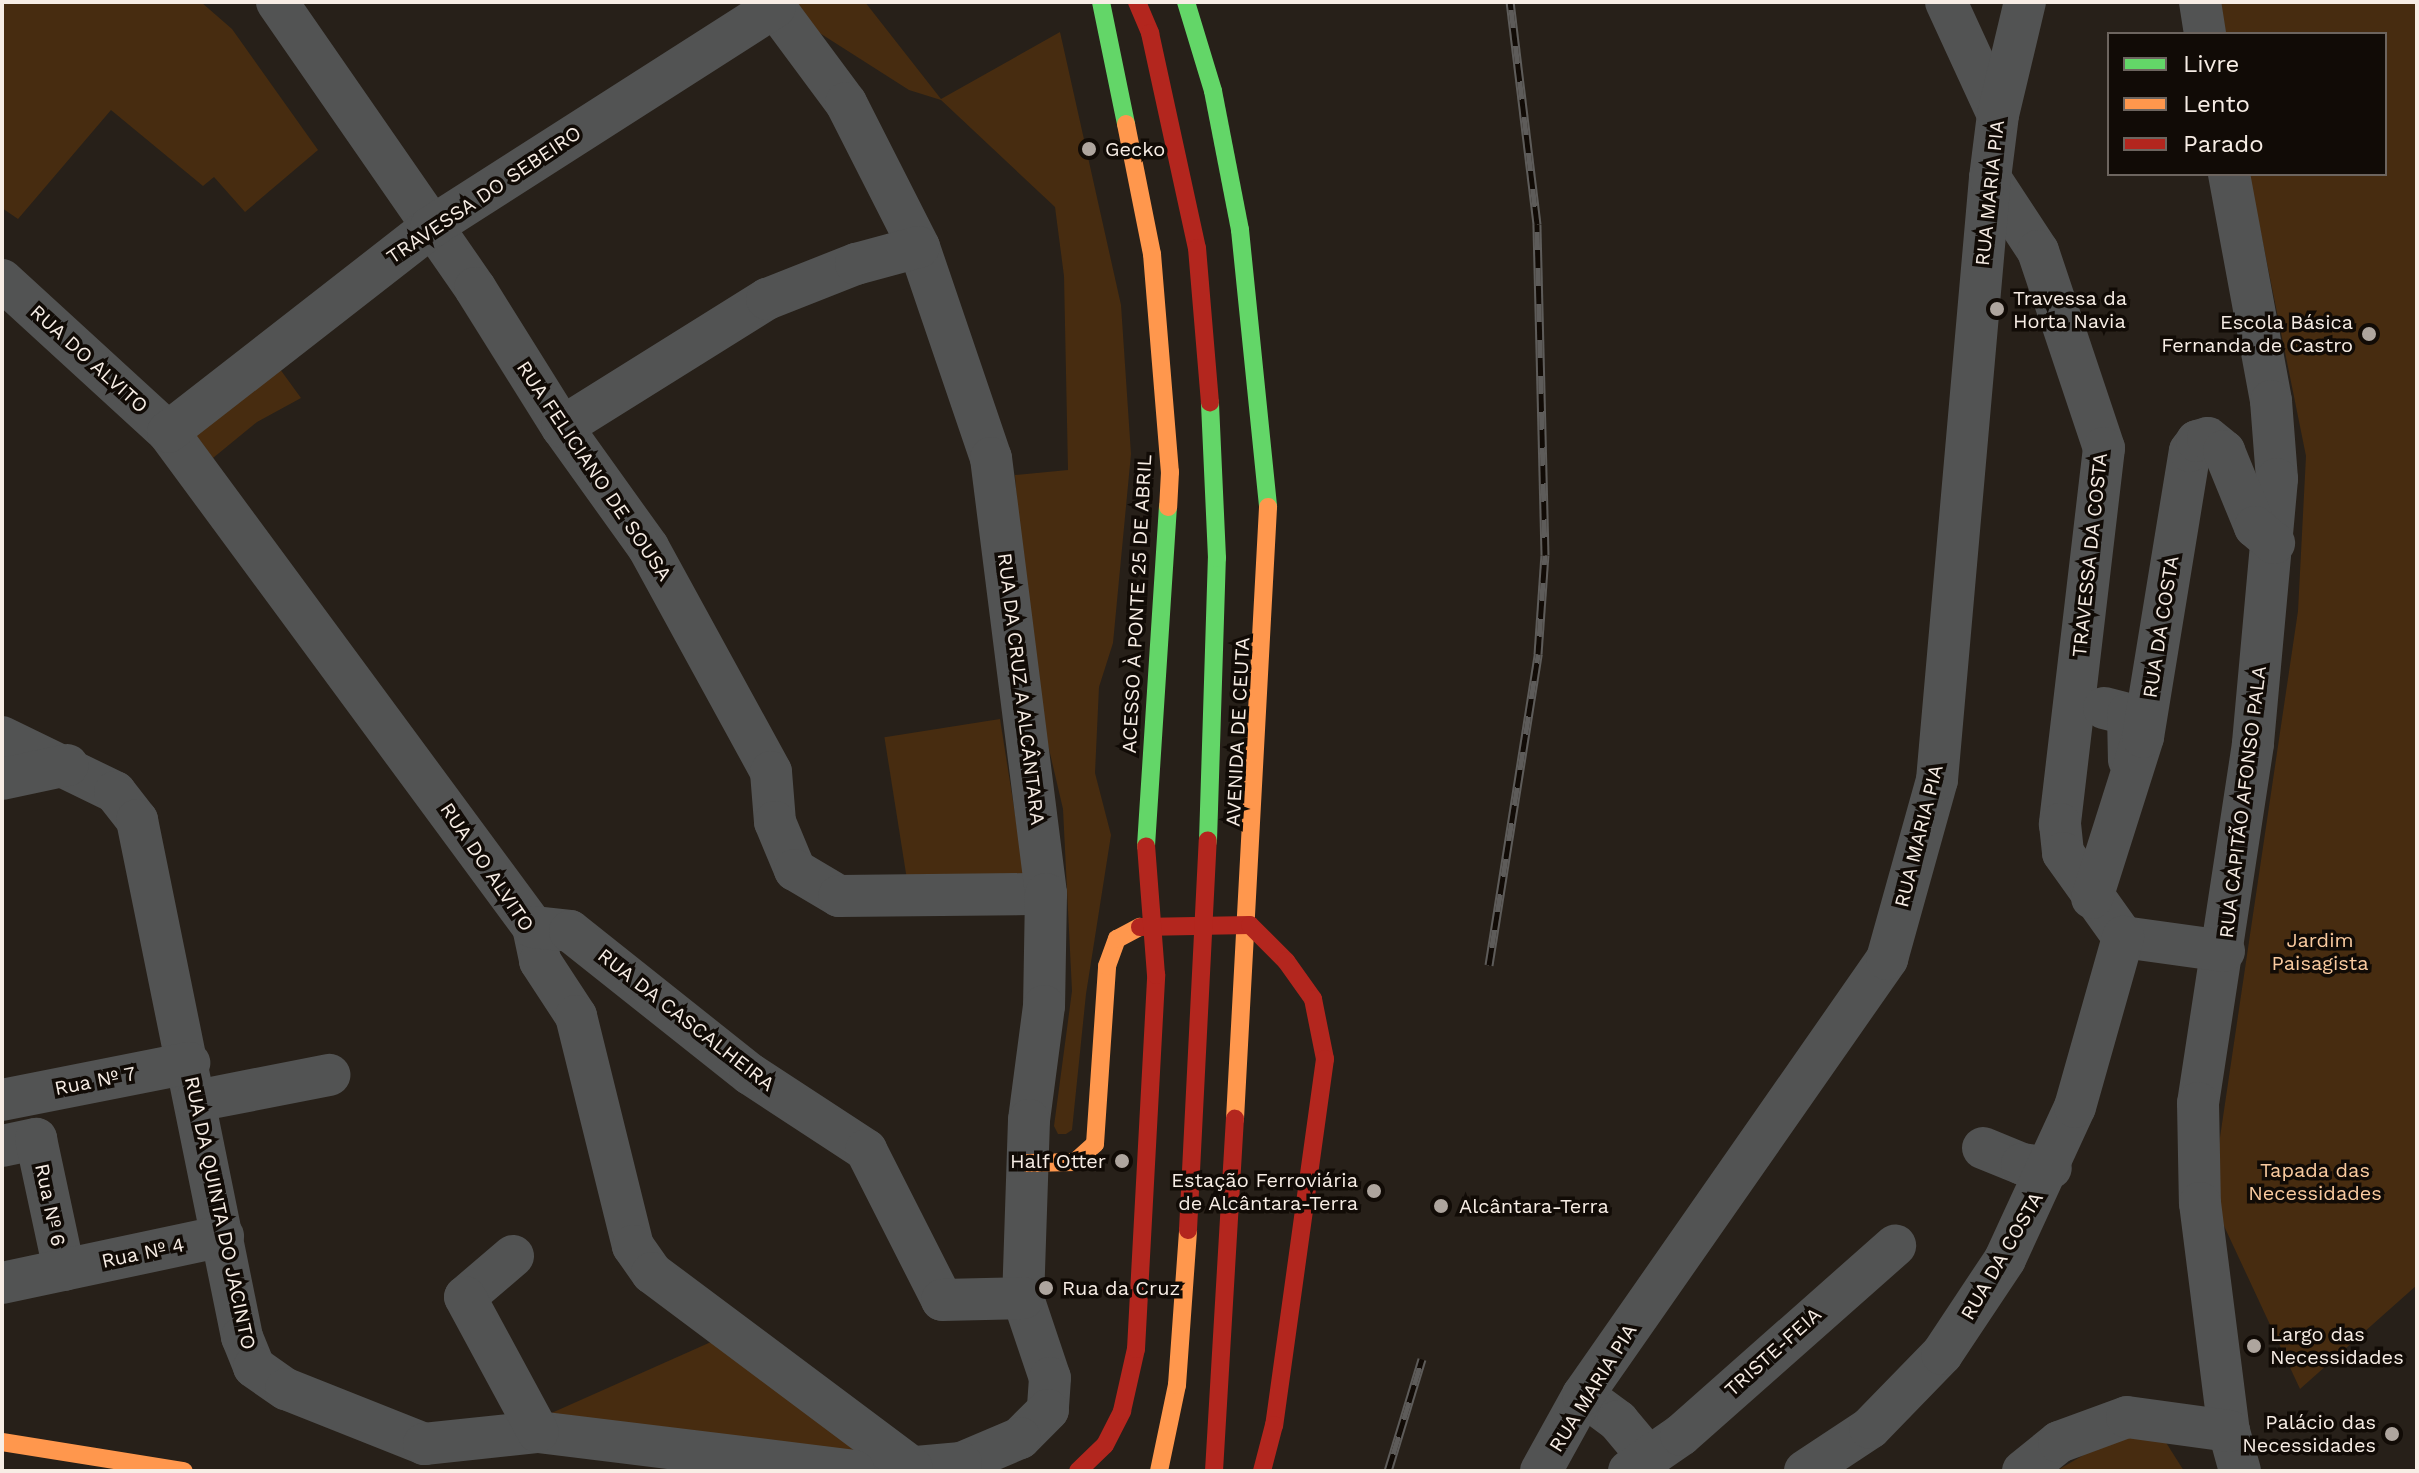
<!DOCTYPE html>
<meta charset="utf-8">
<style>
body{margin:0}
#map{position:relative;width:2419px;height:1473px;overflow:hidden;background:#272019;font-family:"Work Sans",sans-serif}
div>[style]{position:absolute}
.green>*{inset:0;background:#472c10;transform-origin:0 0}
.street>*{height:42px;margin:-21px;padding:0 21px;transform-origin:21px;border-radius:21px;background:#525353}
.fast>*{height:18px;margin:-9px;padding:0 9px;transform-origin:9px;border-radius:9px;background:#63d668}
.slow>*{height:18px;margin:-9px;padding:0 9px;transform-origin:9px;border-radius:9px;background:#ff974d}
.jam>*{height:18px;margin:-9px;padding:0 9px;transform-origin:9px;border-radius:9px;background:#b3261e}
.rail>*{height:9px;margin-top:-4.5px;transform-origin:0;background:repeating-linear-gradient(90deg,#110b06 0 18px,#5e5c5a 0 36px);box-sizing:border-box;border-block:2px solid #5e5c5a}
.dots>*{width:22px;height:22px;translate:-50% -50%;box-sizing:border-box;border:4px solid #110b06;border-radius:50%}
span{translate:-50% -50%;white-space:nowrap;text-align:center;line-height:1.15;-webkit-text-stroke:7px #110b06;paint-order:stroke}
.poi-label{font-size:20px;color:#f7ede5}
.left{translate:0 -50%;text-align:left}
.right{translate:-100% -50%;text-align:right}
.street-label{font-size:20px;color:#f7ede5}
.park-label{font-size:20px;color:#facba0}
.frame{position:absolute;inset:0;border:4px solid #f7ede5;pointer-events:none}
.legend{position:absolute;left:2107px;top:32px;width:280px;height:144px;box-sizing:border-box;background:#110b06;border:2px solid #6d655f;margin:0;padding:10px 14px;list-style:none;font-size:24px;color:#f7ede5}
.legend li{display:flex;align-items:center;gap:16px;height:40px}
.legend b{width:40px;border:2px solid #6d655f}
</style>
<div id="map">
<div class="green">
<div style="clip-path:polygon(2px 2px,201px 2px,232px 29px,318px 150px,245px 212px,214px 177px,203px 186px,111px 110px,18px 219px,2px 208px)"></div>
<div style="clip-path:polygon(771px 2px,865px 2px,941px 99px,1060px 32px,1121px 305px,1131px 454px,1113px 643px,1099px 687px,1095px 773px,1111px 835px,1086px 994px,1072px 1130px,1066px 1134px,1058px 1134px,1054px 1126px,1072px 991px,1063px 809px,1028px 659px,1015px 475px,1068px 470px,1064px 276px,1055px 207px,941px 100px,909px 90px)"></div>
<div style="clip-path:polygon(2217px 2px,2417px 2px,2417px 1285px,2300px 1389px,2211px 1198px,2298px 611px,2306px 456px,2249px 174px,2385px 174px,2385px 34px,2221px 34px)"></div>
<div style="clip-path:polygon(277px 365px,301px 398px,257px 422px,213px 458px,193px 437px)"></div>
<div style="left:1000px;top:719px;width:159px;height:117px;rotate:81deg"></div>
<div style="clip-path:polygon(720px 1338px,885px 1458px,547px 1415px)"></div>
<div style="clip-path:polygon(2132px 1427px,2165px 1441px,2184px 1471px,2056px 1471px)"></div>
</div>
<div class="street">
<div style="left:277px;top:2px;width:348px;rotate:55.3deg"></div>
<div style="left:475px;top:288px;width:164px;rotate:58deg"></div>
<div style="left:562px;top:427px;width:148px;rotate:54.4deg"></div>
<div style="left:648px;top:547px;width:256px;rotate:61.3deg"></div>
<div style="left:771px;top:772px;width:50px;rotate:85.4deg"></div>
<div style="left:775px;top:822px;width:52px;rotate:67.4deg"></div>
<div style="left:795px;top:870px;width:51px;rotate:30.6deg"></div>
<div style="left:839px;top:896px;width:207px;rotate:-0.6deg"></div>
<div style="left:771px;top:2px;width:126px;rotate:53.4deg"></div>
<div style="left:846px;top:103px;width:161px;rotate:63.1deg"></div>
<div style="left:919px;top:247px;width:223px;rotate:71.2deg"></div>
<div style="left:991px;top:458px;width:439px;rotate:82.8deg"></div>
<div style="left:1046px;top:894px;width:112px;rotate:91deg"></div>
<div style="left:1044px;top:1006px;width:115px;rotate:97.5deg"></div>
<div style="left:1029px;top:1120px;width:178px;rotate:91.9deg"></div>
<div style="left:1023px;top:1298px;width:84px;rotate:71.4deg"></div>
<div style="left:1050px;top:1378px;width:32px;rotate:94deg"></div>
<div style="left:1048px;top:1410px;width:40px;rotate:135deg"></div>
<div style="left:1020px;top:1438px;width:64px;rotate:157deg"></div>
<div style="left:961px;top:1463px;width:90px;rotate:174.9deg"></div>
<div style="left:1946px;top:2px;width:124px;rotate:65.3deg"></div>
<div style="left:2200px;top:2px;width:32px;rotate:81deg"></div>
<div style="left:2229px;top:174px;width:231px;rotate:79.5deg"></div>
<div style="left:2271px;top:401px;width:78px;rotate:85.6deg"></div>
<div style="left:2277px;top:479px;width:266px;rotate:95.2deg"></div>
<div style="left:2253px;top:744px;width:363px;rotate:98.7deg"></div>
<div style="left:2198px;top:1103px;width:100px;rotate:88.9deg"></div>
<div style="left:2200px;top:1203px;width:230px;rotate:82.8deg"></div>
<div style="left:2229px;top:1431px;width:41px;rotate:74.6deg"></div>
<div style="left:1990px;top:178px;width:87px;rotate:56.7deg"></div>
<div style="left:2038px;top:251px;width:208px;rotate:71.5deg"></div>
<div style="left:2104px;top:448px;width:379px;rotate:96.7deg"></div>
<div style="left:2060px;top:824px;width:29px;rotate:84deg"></div>
<div style="left:2063px;top:853px;width:103px;rotate:54.5deg"></div>
<div style="left:2123px;top:937px;width:102px;rotate:7.9deg"></div>
<div style="left:2px;top:280px;width:225px;rotate:42.5deg"></div>
<div style="left:168px;top:432px;width:615px;rotate:53.6deg"></div>
<div style="left:533px;top:927px;width:35px;rotate:78deg"></div>
<div style="left:540px;top:961px;width:66px;rotate:56.8deg"></div>
<div style="left:576px;top:1016px;width:237px;rotate:76.1deg"></div>
<div style="left:633px;top:1246px;width:33px;rotate:55deg"></div>
<div style="left:652px;top:1273px;width:324px;rotate:36.8deg"></div>
<div style="left:562px;top:427px;width:242px;rotate:-32deg"></div>
<div style="left:767px;top:299px;width:96px;rotate:-21.5deg"></div>
<div style="left:856px;top:264px;width:65px;rotate:-15.1deg"></div>
<div style="left:168px;top:432px;width:333px;rotate:-37.9deg"></div>
<div style="left:431px;top:227px;width:408px;rotate:-32.6deg"></div>
<div style="left:2104px;top:708px;width:25px;rotate:14deg"></div>
<div style="left:2128px;top:714px;width:46px;rotate:88.8deg"></div>
<div style="left:2px;top:737px;width:126px;rotate:26deg"></div>
<div style="left:115px;top:792px;width:36px;rotate:52deg"></div>
<div style="left:137px;top:820px;width:528px;rotate:78.52deg"></div>
<div style="left:242px;top:1337px;width:32px;rotate:68deg"></div>
<div style="left:254px;top:1367px;width:39px;rotate:35deg"></div>
<div style="left:286px;top:1389px;width:149px;rotate:21.7deg"></div>
<div style="left:424px;top:1444px;width:115px;rotate:-6deg"></div>
<div style="left:538px;top:1432px;width:318px;rotate:7deg"></div>
<div style="left:2px;top:779px;width:67px;rotate:-12deg"></div>
<div style="left:2092px;top:898px;width:169px;rotate:-72.4deg"></div>
<div style="left:2143px;top:737px;width:290px;rotate:-80.7deg"></div>
<div style="left:2190px;top:451px;width:12px;rotate:-55deg"></div>
<div style="left:2197px;top:441px;width:11px;rotate:-15deg"></div>
<div style="left:2208px;top:438px;width:21px;rotate:39deg"></div>
<div style="left:2224px;top:451px;width:82px;rotate:67.8deg"></div>
<div style="left:2255px;top:527px;width:25px;rotate:40deg"></div>
<div style="left:533px;top:927px;width:37px;rotate:6deg"></div>
<div style="left:570px;top:931px;width:230px;rotate:38.5deg"></div>
<div style="left:750px;top:1074px;width:139px;rotate:33.2deg"></div>
<div style="left:866px;top:1150px;width:168px;rotate:63.1deg"></div>
<div style="left:942px;top:1300px;width:81px;rotate:-1.4deg"></div>
<div style="left:2px;top:1100px;width:191px;rotate:-11.2deg"></div>
<div style="left:196px;top:1101px;width:136px;rotate:-11.1deg"></div>
<div style="left:2px;top:1146px;width:35px;rotate:-12deg"></div>
<div style="left:36px;top:1139px;width:134px;rotate:77.9deg"></div>
<div style="left:1983px;top:1148px;width:42px;rotate:22.3deg"></div>
<div style="left:2022px;top:1164px;width:29px;rotate:8deg"></div>
<div style="left:513px;top:1256px;width:63px;rotate:139.5deg"></div>
<div style="left:465px;top:1297px;width:153px;rotate:61.6deg"></div>
<div style="left:2px;top:1283px;width:226px;rotate:-12deg"></div>
<div style="left:1583px;top:1395px;width:44px;rotate:36.6deg"></div>
<div style="left:1618px;top:1421px;width:48px;rotate:50deg"></div>
<div style="left:1541px;top:1471px;width:87px;rotate:-61.1deg"></div>
<div style="left:1583px;top:1395px;width:532px;rotate:-55.11deg"></div>
<div style="left:1887px;top:959px;width:186px;rotate:-74.4deg"></div>
<div style="left:1937px;top:780px;width:604px;rotate:-84.97deg"></div>
<div style="left:1990px;top:178px;width:64px;rotate:-82.8deg"></div>
<div style="left:1998px;top:115px;width:116px;rotate:-76.6deg"></div>
<div style="left:1629px;top:1471px;width:63px;rotate:-34.7deg"></div>
<div style="left:1681px;top:1435px;width:286px;rotate:-41.5deg"></div>
<div style="left:1805px;top:1471px;width:78px;rotate:-33.5deg"></div>
<div style="left:1870px;top:1428px;width:103px;rotate:-45.8deg"></div>
<div style="left:1942px;top:1354px;width:114px;rotate:-56.4deg"></div>
<div style="left:2005px;top:1259px;width:167px;rotate:-65.3deg"></div>
<div style="left:2075px;top:1107px;width:177px;rotate:-74.2deg"></div>
<div style="left:2023px;top:1471px;width:46px;rotate:-38.9deg"></div>
<div style="left:2059px;top:1442px;width:72px;rotate:-20.2deg"></div>
<div style="left:2127px;top:1417px;width:103px;rotate:7.8deg"></div>
</div>
<div class="fast">
<div style="left:1101px;top:2px;width:125px;rotate:78.4deg"></div>
<div style="left:1186px;top:2px;width:93px;rotate:73.1deg"></div>
<div style="left:1213px;top:91px;width:142px;rotate:79deg"></div>
<div style="left:1240px;top:230px;width:278px;rotate:84.2deg"></div>
<div style="left:1208px;top:841px;width:283px;rotate:-88.2deg"></div>
<div style="left:1217px;top:558px;width:156px;rotate:-92.6deg"></div>
<div style="left:1146px;top:846px;width:340px;rotate:-86.3deg"></div>
</div>
<div class="slow">
<div style="left:1126px;top:124px;width:133px;rotate:78.7deg"></div>
<div style="left:1152px;top:254px;width:219px;rotate:85.3deg"></div>
<div style="left:1170px;top:472px;width:35px;rotate:93deg"></div>
<div style="left:1235px;top:1119px;width:613px;rotate:-86.91deg"></div>
<div style="left:1028px;top:1163px;width:47px;rotate:-1.2deg"></div>
<div style="left:1075px;top:1162px;width:27px;rotate:-42deg"></div>
<div style="left:1095px;top:1144px;width:178px;rotate:-86.1deg"></div>
<div style="left:1107px;top:966px;width:29px;rotate:-70deg"></div>
<div style="left:1117px;top:939px;width:26px;rotate:-28deg"></div>
<div style="left:2px;top:1442px;width:184px;rotate:9.1deg"></div>
<div style="left:1159px;top:1471px;width:88px;rotate:-78.2deg"></div>
<div style="left:1177px;top:1385px;width:155px;rotate:-85.9deg"></div>
</div>
<div class="jam">
<div style="left:1137px;top:2px;width:34px;rotate:67deg"></div>
<div style="left:1150px;top:33px;width:220px;rotate:77.7deg"></div>
<div style="left:1197px;top:248px;width:155px;rotate:85.2deg"></div>
<div style="left:1140px;top:927px;width:110px;rotate:-1deg"></div>
<div style="left:1250px;top:925px;width:51px;rotate:45deg"></div>
<div style="left:1286px;top:961px;width:47px;rotate:54.6deg"></div>
<div style="left:1313px;top:999px;width:61px;rotate:78.7deg"></div>
<div style="left:1325px;top:1059px;width:370px;rotate:97.9deg"></div>
<div style="left:1274px;top:1425px;width:48px;rotate:104.6deg"></div>
<div style="left:1188px;top:1230px;width:390px;rotate:-87.1deg"></div>
<div style="left:1078px;top:1471px;width:37px;rotate:-44deg"></div>
<div style="left:1105px;top:1445px;width:38px;rotate:-63deg"></div>
<div style="left:1122px;top:1411px;width:64px;rotate:-77.3deg"></div>
<div style="left:1136px;top:1349px;width:375px;rotate:-86.9deg"></div>
<div style="left:1156px;top:975px;width:129px;rotate:-94.4deg"></div>
<div style="left:1214px;top:1471px;width:353px;rotate:-86.6deg"></div>
</div>
<div class="rail">
<div style="left:1489px;top:965px;width:315px;rotate:-81deg"></div>
<div style="left:1538px;top:654px;width:99px;rotate:-86deg"></div>
<div style="left:1545px;top:555px;width:331px;rotate:-91.4deg"></div>
<div style="left:1537px;top:224px;width:224px;rotate:-96.9deg"></div>
<div style="left:1388px;top:1471px;width:117px;rotate:-73.1deg"></div>
</div>
<div class="dots">
<div style="left:1089px;top:149px;background:#aea59e"></div>
<div style="left:1997px;top:309px;background:#aea59e"></div>
<div style="left:2369px;top:334px;background:#aea59e"></div>
<div style="left:1122px;top:1161px;background:#aea59e"></div>
<div style="left:1374px;top:1191px;background:#aea59e"></div>
<div style="left:1441px;top:1206px;background:#aea59e"></div>
<div style="left:1046px;top:1288px;background:#aea59e"></div>
<div style="left:2254px;top:1346px;background:#aea59e"></div>
<div style="left:2392px;top:1434px;background:#aea59e"></div>
</div>
<div class="poi-label">
<span class="left" style="left:1105px;top:149px">Gecko</span>
<span class="left" style="left:2013px;top:310px">Travessa da<br>Horta Navia</span>
<span class="right" style="left:2353px;top:334px">Escola Básica<br>Fernanda de Castro</span>
<span class="right" style="left:1106px;top:1161px">Half Otter</span>
<span class="right" style="left:1358px;top:1192px">Estação Ferroviária<br>de Alcântara-Terra</span>
<span class="left" style="left:1459px;top:1206px">Alcântara-Terra</span>
<span class="left" style="left:1062px;top:1288px">Rua da Cruz</span>
<span class="left" style="left:2270px;top:1346px">Largo das<br>Necessidades</span>
<span class="right" style="left:2376px;top:1434px">Palácio das<br>Necessidades</span>
</div>
<div class="street-label">
<span style="left:1990px;top:193px;rotate:-84deg">RUA MARIA PIA</span>
<span style="left:484px;top:195px;rotate:-34deg">TRAVESSA DO SEBEIRO</span>
<span style="left:89px;top:359px;rotate:42deg">RUA DO ALVITO</span>
<span style="left:594px;top:471px;rotate:56deg">RUA FELICIANO DE SOUSA</span>
<span style="left:2090px;top:555px;rotate:-84deg">TRAVESSA DA COSTA</span>
<span style="left:1137px;top:604px;rotate:-87deg">ACESSO À PONTE 25 DE ABRIL</span>
<span style="left:2161px;top:627px;rotate:-81deg">RUA DA COSTA</span>
<span style="left:1021px;top:689px;rotate:83deg">RUA DA CRUZ A ALCÂNTARA</span>
<span style="left:1238px;top:732px;rotate:-87deg">AVENIDA DE CEUTA</span>
<span style="left:2243px;top:802px;rotate:-83deg">RUA CAPITÃO AFONSO PALA</span>
<span style="left:1919px;top:836px;rotate:-76deg">RUA MARIA PIA</span>
<span style="left:487px;top:867px;rotate:56deg">RUA DO ALVITO</span>
<span style="left:686px;top:1020px;rotate:38deg">RUA DA CASCALHEIRA</span>
<span style="left:95px;top:1081px;rotate:-11deg">Rua Nº 7</span>
<span style="left:50px;top:1205px;rotate:78deg">Rua Nº 6</span>
<span style="left:220px;top:1213px;rotate:78deg">RUA DA QUINTA DO JACINTO</span>
<span style="left:143px;top:1253px;rotate:-12deg">Rua Nº 4</span>
<span style="left:2002px;top:1256px;rotate:-60deg">RUA DA COSTA</span>
<span style="left:1773px;top:1352px;rotate:-42deg">TRISTE-FEIA</span>
<span style="left:1593px;top:1388px;rotate:-58deg">RUA MARIA PIA</span>
</div>
<div class="park-label">
<span style="left:2320px;top:952px">Jardim<br>Paisagista</span>
<span style="left:2315px;top:1182px">Tapada das<br>Necessidades</span>
</div>
<div class="frame"></div>
<ul class="legend">
<li><b style="height:10px;background:#63d668"></b>Livre</li>
<li><b style="height:10px;background:#ff974d"></b>Lento</li>
<li><b style="height:10px;background:#b3261e"></b>Parado</li>
</ul>
</div>
